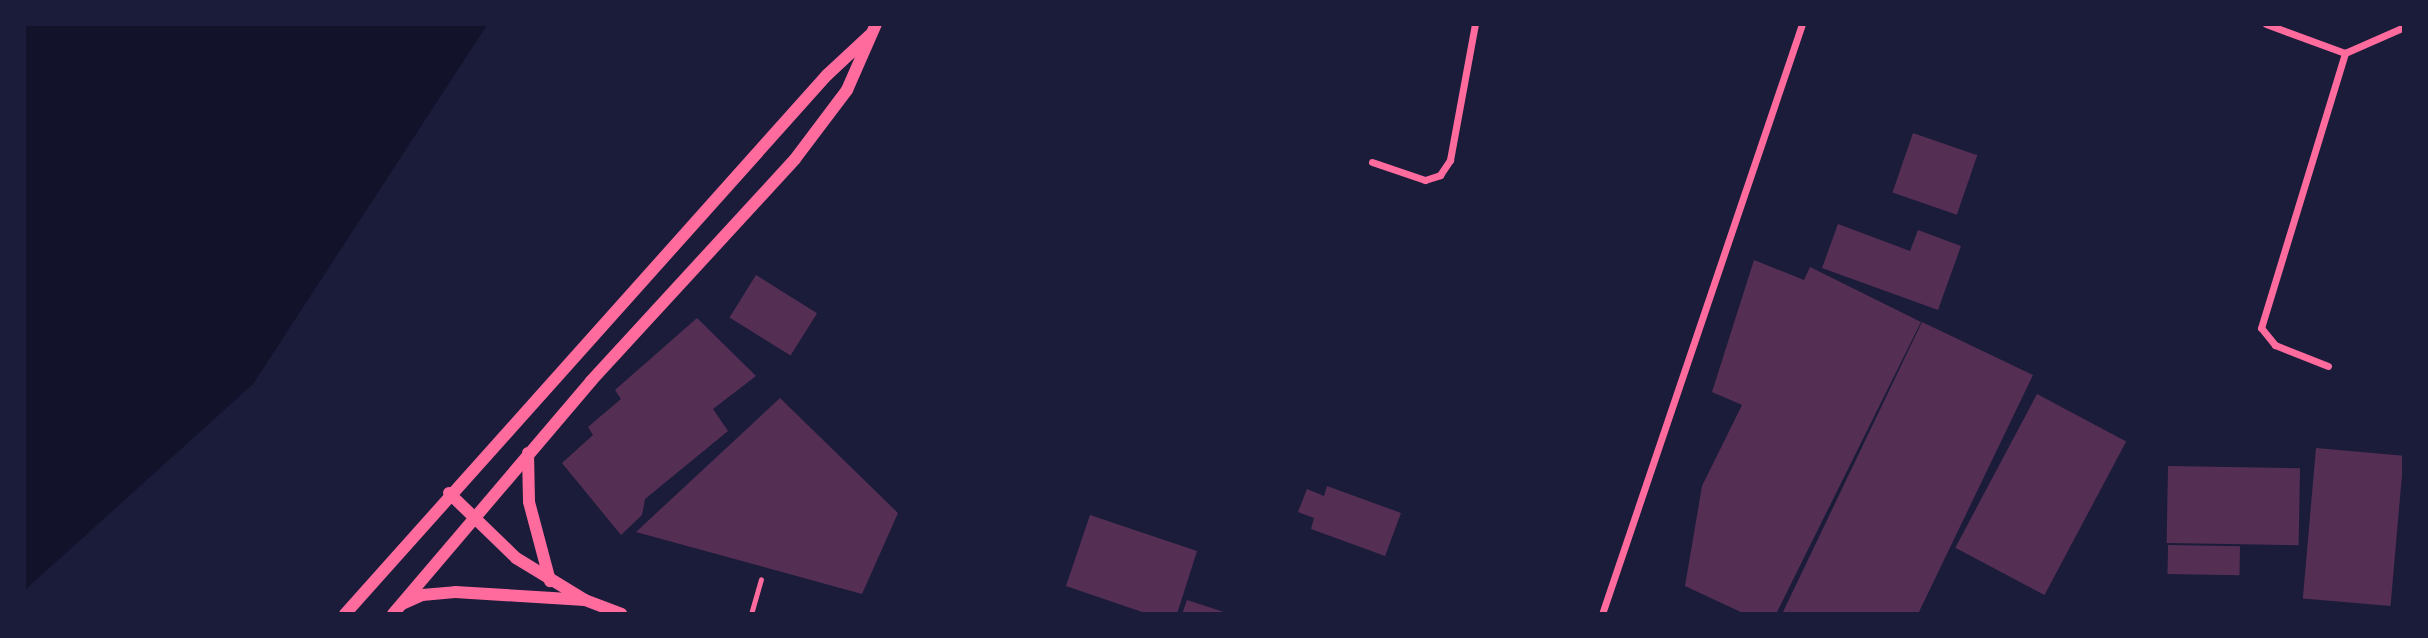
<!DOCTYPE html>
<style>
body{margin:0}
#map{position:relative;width:2428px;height:638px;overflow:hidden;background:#1b1b3a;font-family:"Crimson Pro",serif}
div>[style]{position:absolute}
.water>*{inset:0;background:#12122b}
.building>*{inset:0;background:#542f53;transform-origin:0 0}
.service>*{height:5px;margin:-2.5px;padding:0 2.5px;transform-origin:2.5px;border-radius:2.5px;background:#ff6b9d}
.minor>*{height:7px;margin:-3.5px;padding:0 3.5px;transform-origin:3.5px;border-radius:3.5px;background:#ff6b9d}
.tertiary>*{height:12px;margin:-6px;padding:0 6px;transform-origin:6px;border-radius:6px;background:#ff6b9d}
span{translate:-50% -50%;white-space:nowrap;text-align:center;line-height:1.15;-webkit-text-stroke:5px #1b1b3a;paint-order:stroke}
.frame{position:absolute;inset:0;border:26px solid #1b1b3a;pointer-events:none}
</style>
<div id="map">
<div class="water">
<div style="clip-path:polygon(25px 24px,487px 25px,253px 384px,25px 590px)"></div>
</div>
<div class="building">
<div style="left:1913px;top:133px;width:68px;height:63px;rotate:19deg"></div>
<div style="clip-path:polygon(1838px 224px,1910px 251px,1918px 230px,1961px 246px,1938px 310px,1822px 268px)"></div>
<div style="clip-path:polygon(1754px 260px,1804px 280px,1810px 267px,1921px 322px,1776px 614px,1745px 614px,1685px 586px,1702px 486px,1742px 405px,1712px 392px)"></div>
<div style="left:756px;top:275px;width:72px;height:50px;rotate:32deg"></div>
<div style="clip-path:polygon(697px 318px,756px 376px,713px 409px,728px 431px,645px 499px,642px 515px,621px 535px,562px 463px,593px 435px,588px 427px,621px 399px,615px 390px)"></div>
<div style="clip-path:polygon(1922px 322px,2033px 375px,1918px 614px,1782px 614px)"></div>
<div style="left:2037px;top:394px;width:101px;height:174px;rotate:28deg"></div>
<div style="clip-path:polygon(780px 398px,898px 513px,862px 594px,636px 532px)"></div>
<div style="left:2316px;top:448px;width:88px;height:151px;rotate:5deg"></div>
<div style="left:2168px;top:466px;width:132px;height:77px;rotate:1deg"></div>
<div style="clip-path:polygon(1327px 486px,1401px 513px,1385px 556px,1311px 529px,1314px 518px,1298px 512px,1307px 489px,1324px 496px)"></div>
<div style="clip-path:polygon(1090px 515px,1197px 551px,1177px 614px,1148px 614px,1066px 586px)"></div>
<div style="left:2168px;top:545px;width:72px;height:29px;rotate:1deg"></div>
<div style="clip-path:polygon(1187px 600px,1227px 613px,1227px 614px,1182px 614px)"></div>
</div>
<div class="service">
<div style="left:751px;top:614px;width:36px;rotate:-74deg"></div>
</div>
<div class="minor">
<div style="left:2266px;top:24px;width:84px;rotate:20.2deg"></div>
<div style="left:2345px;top:53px;width:64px;rotate:-23.8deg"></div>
<div style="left:1372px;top:162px;width:56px;rotate:18.8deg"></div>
<div style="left:1425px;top:180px;width:16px;rotate:-18deg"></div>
<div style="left:1440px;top:175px;width:18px;rotate:-56deg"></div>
<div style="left:1450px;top:160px;width:138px;rotate:-79.6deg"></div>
<div style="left:2328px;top:366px;width:57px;rotate:-158.4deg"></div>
<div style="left:2275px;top:345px;width:22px;rotate:-129deg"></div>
<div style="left:2261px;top:328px;width:288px;rotate:-73deg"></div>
<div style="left:1602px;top:614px;width:623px;rotate:-71.27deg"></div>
</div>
<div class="tertiary">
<div style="left:528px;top:453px;width:49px;rotate:88.8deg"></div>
<div style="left:529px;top:502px;width:82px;rotate:75.1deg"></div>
<div style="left:449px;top:493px;width:93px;rotate:44.1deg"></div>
<div style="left:516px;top:558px;width:81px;rotate:31.3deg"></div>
<div style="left:585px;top:600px;width:39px;rotate:21deg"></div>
<div style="left:402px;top:604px;width:22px;rotate:-24deg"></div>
<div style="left:422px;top:595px;width:33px;rotate:-5deg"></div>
<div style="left:455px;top:592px;width:130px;rotate:3.5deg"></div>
<div style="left:345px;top:614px;width:723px;rotate:-48.2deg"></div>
<div style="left:827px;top:75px;width:60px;rotate:-43deg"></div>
<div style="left:393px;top:614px;width:306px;rotate:-49.6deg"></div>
<div style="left:591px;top:381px;width:301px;rotate:-47.4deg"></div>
<div style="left:795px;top:159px;width:86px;rotate:-53deg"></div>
<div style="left:847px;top:90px;width:72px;rotate:-66.3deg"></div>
</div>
<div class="frame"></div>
</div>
